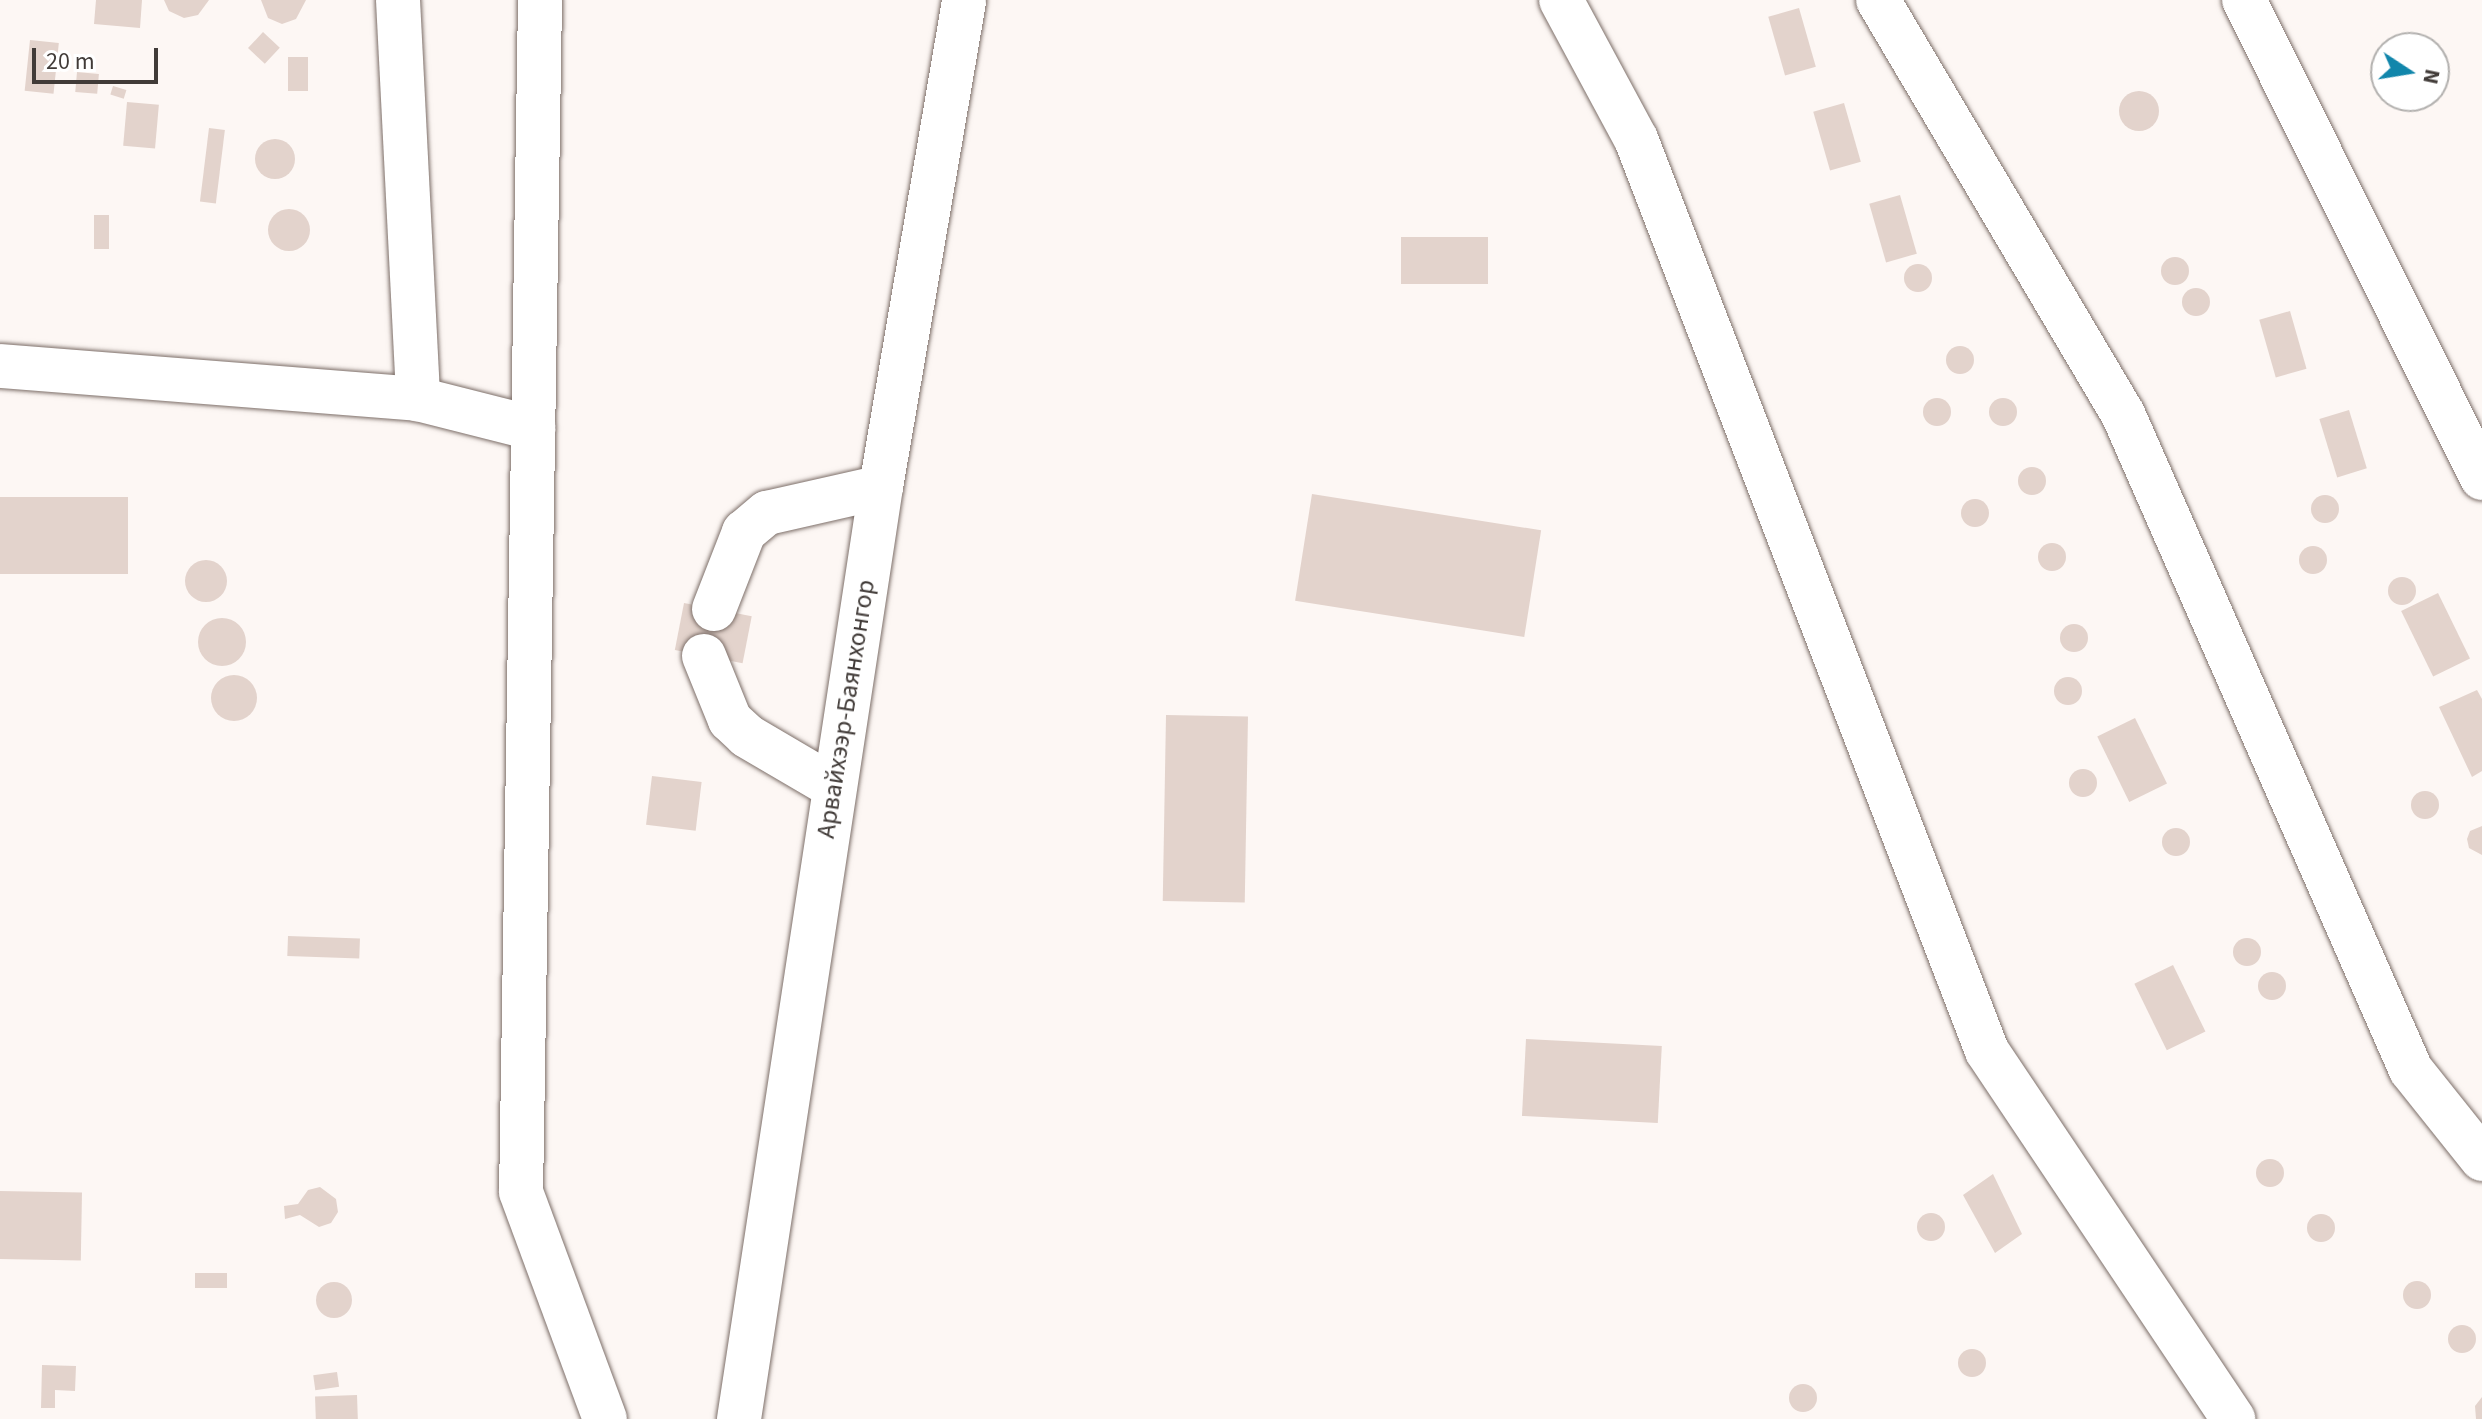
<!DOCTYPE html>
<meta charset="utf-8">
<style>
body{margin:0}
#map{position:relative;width:2482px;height:1419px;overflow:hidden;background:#fdf7f4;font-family:"Source Sans 3",sans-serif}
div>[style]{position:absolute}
.building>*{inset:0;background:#e3d3cc;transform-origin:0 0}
.round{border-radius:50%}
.roads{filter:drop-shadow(0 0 2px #7d6f69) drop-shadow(0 0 2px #7d6f69)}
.minor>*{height:44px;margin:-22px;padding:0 22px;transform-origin:22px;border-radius:22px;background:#fff}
.highway>*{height:44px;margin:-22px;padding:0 22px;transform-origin:22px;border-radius:22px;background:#fff}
span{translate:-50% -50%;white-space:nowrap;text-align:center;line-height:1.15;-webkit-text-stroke:6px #fff;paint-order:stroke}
.street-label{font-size:26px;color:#413b38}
.north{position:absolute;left:2370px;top:32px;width:80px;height:80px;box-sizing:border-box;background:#fff;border:2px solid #b3b1af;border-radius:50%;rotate:102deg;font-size:22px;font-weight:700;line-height:32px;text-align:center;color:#413b38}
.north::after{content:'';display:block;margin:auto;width:28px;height:36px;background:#1186ab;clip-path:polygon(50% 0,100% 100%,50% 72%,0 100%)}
.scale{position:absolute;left:32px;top:48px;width:126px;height:36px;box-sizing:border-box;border:4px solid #413b38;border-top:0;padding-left:10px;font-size:24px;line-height:28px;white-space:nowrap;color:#413b38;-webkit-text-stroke:6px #fff;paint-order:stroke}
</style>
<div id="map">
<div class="building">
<div style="clip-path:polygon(96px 0,142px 0,140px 28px,94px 24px)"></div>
<div style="clip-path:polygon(164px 0,209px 0,198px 15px,184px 18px,169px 11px)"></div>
<div style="clip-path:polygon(261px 0,306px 0,296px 19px,282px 24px,268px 18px)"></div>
<div style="left:1799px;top:8px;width:61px;height:32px;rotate:74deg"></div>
<div style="left:263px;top:32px;width:23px;height:22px;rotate:43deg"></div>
<div style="left:30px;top:40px;width:29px;height:51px;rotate:6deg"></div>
<div style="left:288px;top:57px;width:20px;height:34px"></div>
<div style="left:77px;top:72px;width:22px;height:20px;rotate:5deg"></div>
<div style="left:113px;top:86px;width:14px;height:9px;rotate:17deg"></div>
<div class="round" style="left:2119px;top:91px;width:40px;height:40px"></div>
<div style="left:127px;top:102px;width:32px;height:44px;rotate:5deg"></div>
<div style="left:1844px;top:103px;width:61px;height:32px;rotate:74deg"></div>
<div style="left:209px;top:128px;width:16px;height:74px;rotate:7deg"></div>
<div class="round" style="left:255px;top:139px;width:40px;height:40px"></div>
<div style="left:1900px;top:195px;width:61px;height:32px;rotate:74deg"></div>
<div class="round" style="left:268px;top:209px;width:42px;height:42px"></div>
<div style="left:94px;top:215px;width:15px;height:34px"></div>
<div style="left:1401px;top:237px;width:87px;height:47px"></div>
<div class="round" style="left:2161px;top:257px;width:28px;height:28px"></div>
<div class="round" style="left:1904px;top:264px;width:28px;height:28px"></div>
<div class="round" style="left:2182px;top:288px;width:28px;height:28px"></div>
<div style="left:2290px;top:311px;width:60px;height:32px;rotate:74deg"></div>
<div class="round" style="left:1946px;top:346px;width:28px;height:28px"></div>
<div class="round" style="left:1989px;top:398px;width:28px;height:28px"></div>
<div class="round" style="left:1923px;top:398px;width:28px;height:28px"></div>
<div style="left:2349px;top:410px;width:61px;height:31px;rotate:73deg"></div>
<div class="round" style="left:2018px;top:467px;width:28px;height:28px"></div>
<div style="left:1312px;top:494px;width:232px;height:108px;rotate:9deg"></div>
<div class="round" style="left:2311px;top:495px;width:28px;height:28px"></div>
<div style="left:0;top:497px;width:128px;height:77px"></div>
<div class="round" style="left:1961px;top:499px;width:28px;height:28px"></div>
<div class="round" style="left:2038px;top:543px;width:28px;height:28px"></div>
<div class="round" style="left:2299px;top:546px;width:28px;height:28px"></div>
<div class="round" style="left:185px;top:560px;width:42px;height:42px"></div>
<div class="round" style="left:2388px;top:577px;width:28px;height:28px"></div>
<div style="left:2438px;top:593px;width:73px;height:41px;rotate:64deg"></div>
<div style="left:684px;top:603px;width:69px;height:48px;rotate:11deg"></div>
<div class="round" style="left:198px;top:618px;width:48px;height:48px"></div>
<div class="round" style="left:2060px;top:624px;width:28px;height:28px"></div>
<div class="round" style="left:211px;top:675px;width:46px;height:46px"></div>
<div class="round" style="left:2054px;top:677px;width:28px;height:28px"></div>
<div style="clip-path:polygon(2477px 690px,2482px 699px,2482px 771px,2472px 777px,2439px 707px)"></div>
<div style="left:1166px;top:715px;width:82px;height:186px;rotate:1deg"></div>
<div style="left:2135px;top:718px;width:73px;height:42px;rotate:64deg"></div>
<div class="round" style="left:2069px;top:769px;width:28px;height:28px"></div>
<div style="left:652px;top:776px;width:50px;height:49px;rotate:7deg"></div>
<div class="round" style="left:2411px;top:791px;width:28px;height:28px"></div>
<div style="clip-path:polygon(2482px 826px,2482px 855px,2469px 848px,2467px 839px,2470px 831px)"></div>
<div class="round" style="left:2162px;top:828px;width:28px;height:28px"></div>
<div style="left:288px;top:936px;width:72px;height:20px;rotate:2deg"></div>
<div class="round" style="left:2233px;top:938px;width:28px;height:28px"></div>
<div style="left:2173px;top:965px;width:74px;height:43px;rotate:64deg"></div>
<div class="round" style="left:2258px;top:972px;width:28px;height:28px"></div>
<div style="left:1526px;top:1039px;width:136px;height:77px;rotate:3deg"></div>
<div class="round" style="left:2256px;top:1159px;width:28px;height:28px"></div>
<div style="clip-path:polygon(1993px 1174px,2022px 1234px,1995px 1253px,1963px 1195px)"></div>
<div style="clip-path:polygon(320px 1187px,336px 1199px,338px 1212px,331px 1223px,319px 1227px,300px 1215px,285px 1219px,284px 1206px,298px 1204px,308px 1190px)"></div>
<div style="left:0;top:1191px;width:82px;height:68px;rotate:1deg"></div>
<div class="round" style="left:1917px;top:1213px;width:28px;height:28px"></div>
<div class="round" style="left:2307px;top:1214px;width:28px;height:28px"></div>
<div style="left:227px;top:1273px;width:15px;height:32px;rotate:90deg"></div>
<div class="round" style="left:2403px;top:1281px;width:28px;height:28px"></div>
<div class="round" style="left:316px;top:1282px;width:36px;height:36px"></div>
<div class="round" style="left:2448px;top:1325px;width:28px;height:28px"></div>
<div class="round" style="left:1958px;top:1349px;width:28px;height:28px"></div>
<div style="clip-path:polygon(42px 1365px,76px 1366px,75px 1391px,55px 1390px,55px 1408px,41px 1408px)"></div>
<div style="left:337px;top:1372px;width:15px;height:24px;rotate:82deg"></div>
<div class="round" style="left:1789px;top:1384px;width:28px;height:28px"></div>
<div style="left:357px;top:1395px;width:24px;height:42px;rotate:88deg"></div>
<div style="clip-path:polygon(2482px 1397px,2482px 1419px,2476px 1419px,2475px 1406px)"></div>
</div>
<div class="roads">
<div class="minor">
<div style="left:398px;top:0;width:400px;rotate:87.1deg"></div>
<div style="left:540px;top:0;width:1192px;rotate:90.91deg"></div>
<div style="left:521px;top:1192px;width:242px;rotate:69.7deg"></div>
<div style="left:1561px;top:0;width:158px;rotate:61.7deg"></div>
<div style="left:1636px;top:139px;width:977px;rotate:68.95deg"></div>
<div style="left:1987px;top:1051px;width:443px;rotate:56.2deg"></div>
<div style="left:1878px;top:0;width:481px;rotate:59.4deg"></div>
<div style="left:2123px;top:414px;width:716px;rotate:66.3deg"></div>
<div style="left:2411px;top:1070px;width:114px;rotate:51.4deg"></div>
<div style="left:2244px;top:0;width:534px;rotate:63.53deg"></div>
<div style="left:0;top:366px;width:419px;rotate:4.5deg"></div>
<div style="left:418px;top:399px;width:119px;rotate:14.2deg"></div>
<div style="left:714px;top:609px;width:83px;rotate:-68.7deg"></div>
<div style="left:744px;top:532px;width:30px;rotate:-40deg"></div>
<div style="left:767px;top:513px;width:117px;rotate:-12.8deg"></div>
<div style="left:704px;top:656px;width:69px;rotate:67.9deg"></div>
<div style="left:730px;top:720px;width:23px;rotate:43deg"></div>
<div style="left:747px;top:736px;width:101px;rotate:30.4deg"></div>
</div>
<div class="highway">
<div style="left:739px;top:1419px;width:943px;rotate:-81.34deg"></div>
<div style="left:881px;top:487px;width:494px;rotate:-80.3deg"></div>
</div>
</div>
<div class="street-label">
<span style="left:846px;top:709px;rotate:-81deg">Арвайхээр-Баянхонгор</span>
</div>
<div class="north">N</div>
<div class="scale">20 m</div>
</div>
